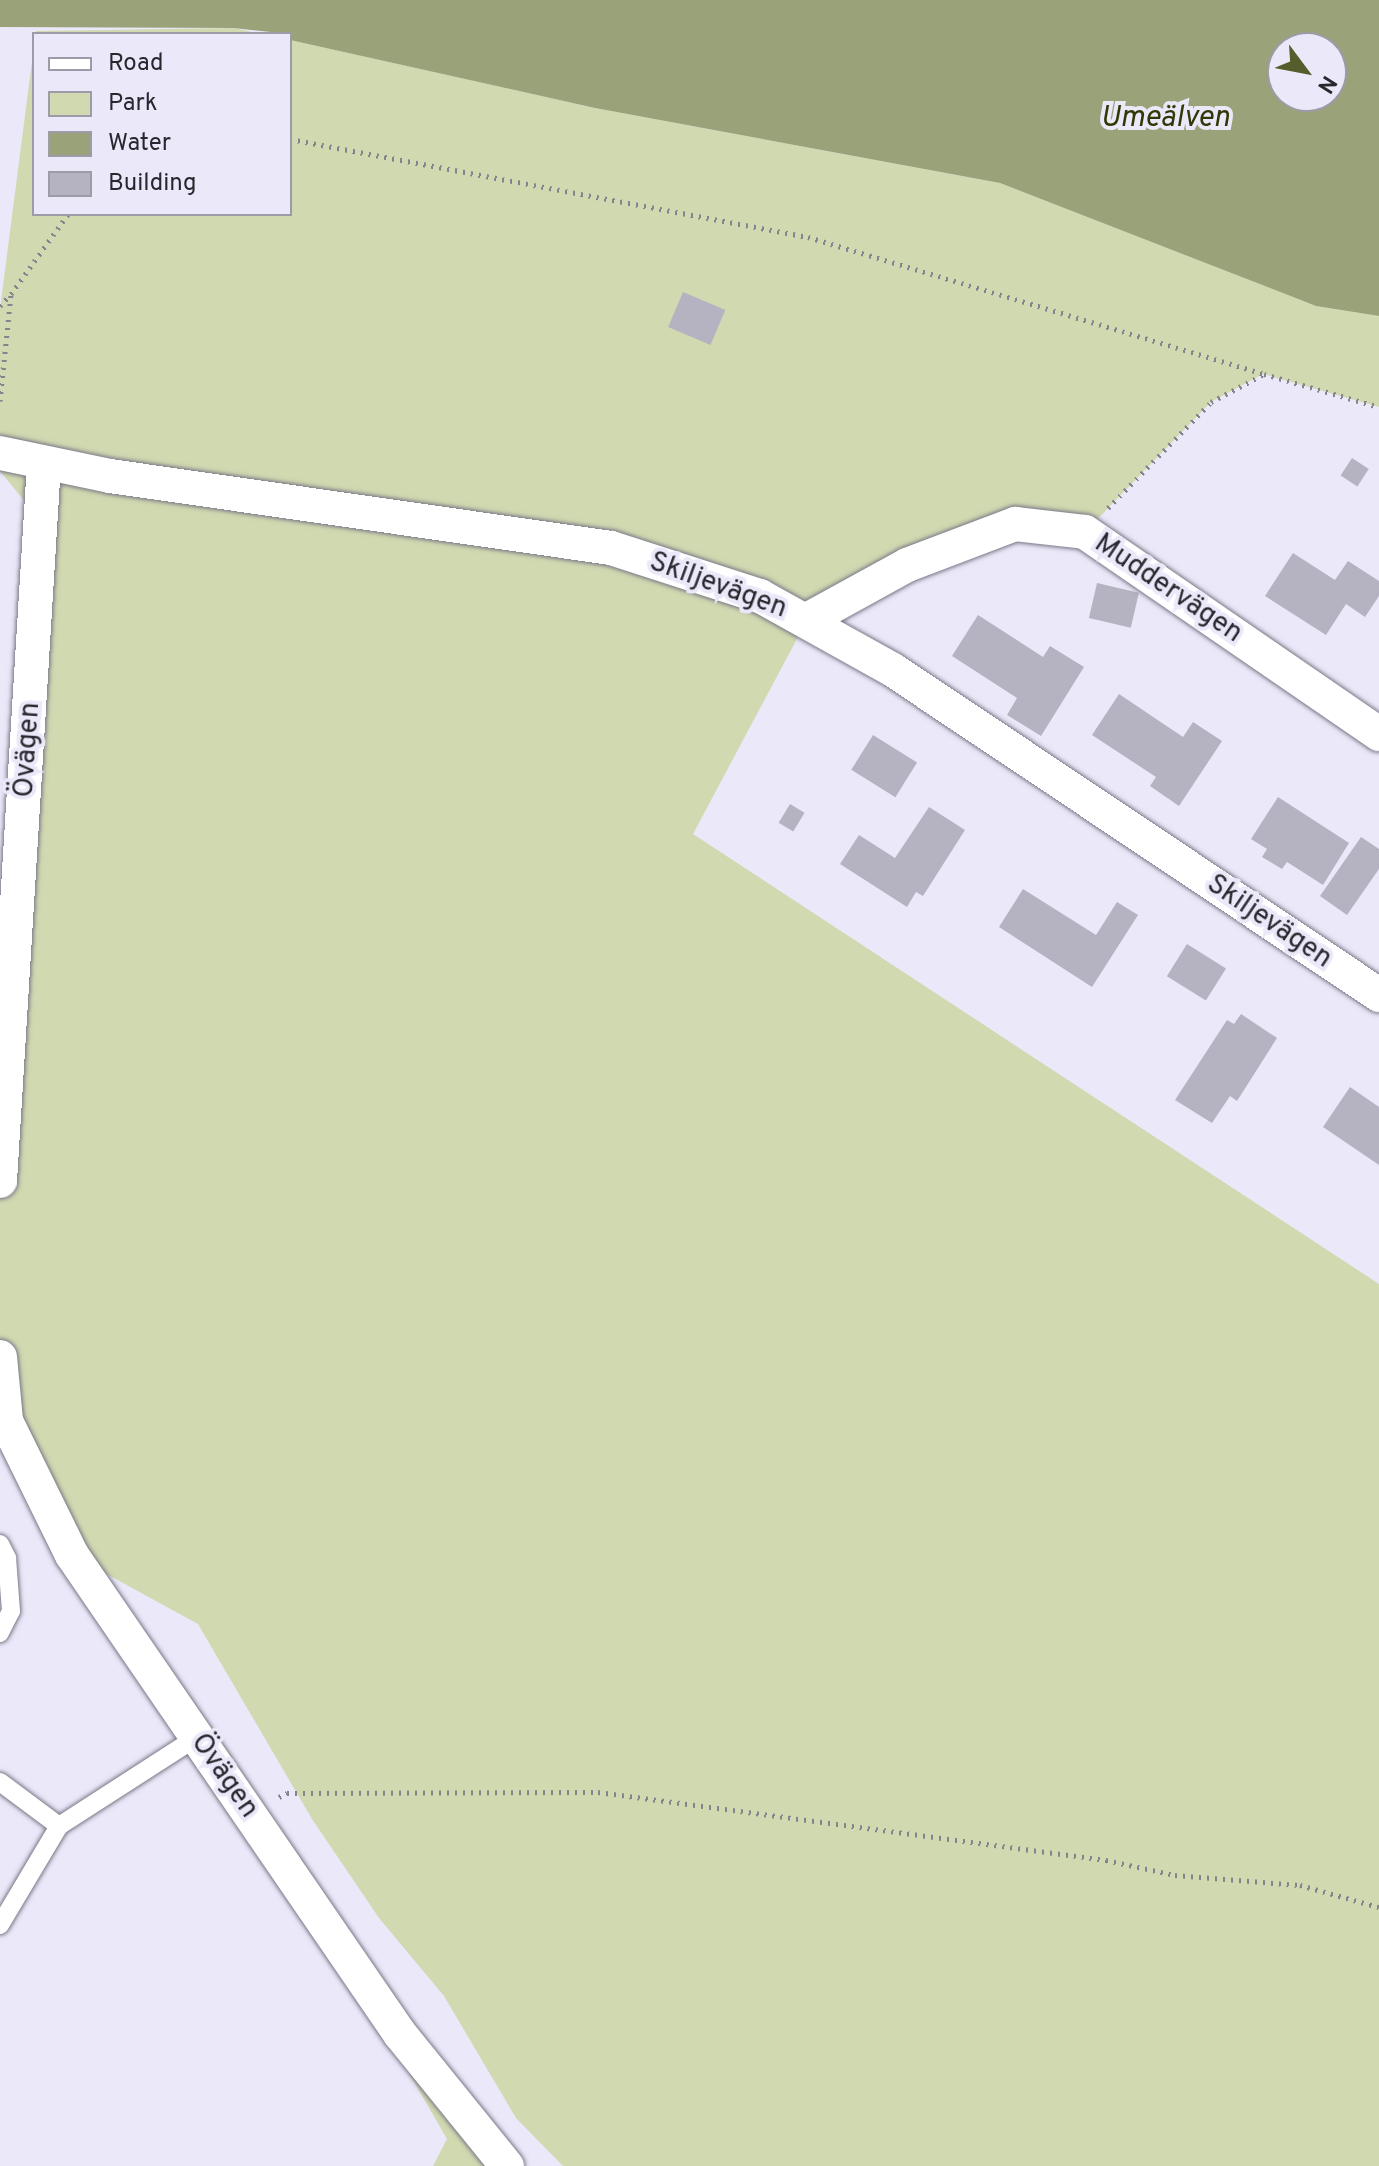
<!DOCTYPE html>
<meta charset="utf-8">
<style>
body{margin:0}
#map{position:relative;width:1379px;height:2166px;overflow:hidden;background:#ebe8f9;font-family:Overpass,sans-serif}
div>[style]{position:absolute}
.green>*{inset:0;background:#d0d9b0}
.water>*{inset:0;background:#99a279}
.building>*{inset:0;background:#b5b2c2;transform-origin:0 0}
.path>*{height:5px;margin-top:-2.5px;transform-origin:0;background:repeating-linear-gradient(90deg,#85838e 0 2px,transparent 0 8px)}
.roads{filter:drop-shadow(0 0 2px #7a7887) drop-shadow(0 0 2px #7a7887)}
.service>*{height:18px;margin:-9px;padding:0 9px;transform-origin:9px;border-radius:9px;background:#fff}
.minor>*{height:34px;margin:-17px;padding:0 17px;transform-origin:17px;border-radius:17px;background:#fff}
span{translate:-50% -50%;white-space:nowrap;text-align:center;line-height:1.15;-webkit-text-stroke:8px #ebe8f9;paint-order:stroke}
.street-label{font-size:28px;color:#28272d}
.water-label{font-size:30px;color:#313705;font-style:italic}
.legend{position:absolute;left:32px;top:32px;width:260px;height:184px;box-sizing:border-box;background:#ebe8f9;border:2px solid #9d9ba7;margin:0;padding:10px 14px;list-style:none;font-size:24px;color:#28272d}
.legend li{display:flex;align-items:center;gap:16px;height:40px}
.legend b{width:40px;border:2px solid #9d9ba7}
.north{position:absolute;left:1267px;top:32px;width:80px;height:80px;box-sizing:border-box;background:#ebe8f9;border:2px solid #9d9ba7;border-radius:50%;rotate:122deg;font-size:22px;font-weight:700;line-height:32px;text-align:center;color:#28272d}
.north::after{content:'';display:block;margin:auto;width:28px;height:36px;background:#555d2c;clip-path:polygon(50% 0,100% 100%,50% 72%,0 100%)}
</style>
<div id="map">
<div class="green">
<div style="clip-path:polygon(233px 28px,262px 34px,36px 34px,36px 31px)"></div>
<div style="clip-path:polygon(290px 40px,595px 108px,1000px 183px,1316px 306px,1379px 316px,1379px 407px,1263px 374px,1211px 402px,1085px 532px,1015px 524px,807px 620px,693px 834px,1379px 1284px,1379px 2166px,563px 2166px,516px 2118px,444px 1996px,379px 1918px,312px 1819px,198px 1624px,72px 1555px,0 1357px,0 1181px,43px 524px,0 471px,0 309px,34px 46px,34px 214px,290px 214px)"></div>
<div style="clip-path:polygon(304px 1891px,507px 2166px,433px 2166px,447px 2139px)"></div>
</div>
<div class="water">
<div style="clip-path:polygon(evenodd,0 0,1379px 0,1379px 316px,1316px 306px,1000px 183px,595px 108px,290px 40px,290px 34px,233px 28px,0 27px,0 0,1283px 48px,1331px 48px,1331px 96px,1283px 96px,1283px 48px)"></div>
</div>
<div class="building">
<div style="left:683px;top:292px;width:46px;height:38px;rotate:23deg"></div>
<div style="left:1352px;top:458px;width:20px;height:21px;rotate:33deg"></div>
<div style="clip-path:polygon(1293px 553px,1335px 580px,1348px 561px,1379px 581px,1379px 596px,1365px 617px,1346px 604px,1326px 635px,1265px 596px)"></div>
<div style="left:1097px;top:583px;width:43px;height:36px;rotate:13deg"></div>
<div style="clip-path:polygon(978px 615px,1043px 657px,1050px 646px,1084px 667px,1041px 736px,1007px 715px,1017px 698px,952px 656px)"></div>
<div style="clip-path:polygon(1119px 694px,1183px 737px,1193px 722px,1222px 741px,1179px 806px,1150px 786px,1156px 777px,1092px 735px)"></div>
<div style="left:873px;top:735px;width:52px;height:41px;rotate:32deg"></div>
<div style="clip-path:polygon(1278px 797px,1349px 843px,1323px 885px,1287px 862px,1282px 869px,1262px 857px,1267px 849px,1251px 839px)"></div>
<div style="left:790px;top:804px;width:17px;height:22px;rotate:31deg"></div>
<div style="clip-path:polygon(929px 807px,965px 830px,923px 896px,916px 892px,907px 907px,840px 864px,859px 835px,895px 858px)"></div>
<div style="clip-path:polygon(1361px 837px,1379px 849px,1379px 869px,1347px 915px,1320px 896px)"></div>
<div style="clip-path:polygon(1023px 889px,1096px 935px,1117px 902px,1138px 915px,1092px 987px,999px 927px)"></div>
<div style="left:1187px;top:944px;width:46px;height:38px;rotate:32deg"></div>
<div style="clip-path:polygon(1241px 1014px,1277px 1038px,1237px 1101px,1230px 1096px,1212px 1123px,1175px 1100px,1227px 1020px,1234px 1024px)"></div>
<div style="clip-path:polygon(1350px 1087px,1379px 1107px,1379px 1165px,1323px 1127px)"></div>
</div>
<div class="path">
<div style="left:290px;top:139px;width:527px;rotate:10.71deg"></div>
<div style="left:808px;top:237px;width:476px;rotate:16.7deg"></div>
<div style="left:0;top:306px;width:15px;rotate:-48deg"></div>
<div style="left:0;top:401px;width:108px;rotate:-84.1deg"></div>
<div style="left:11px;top:294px;width:98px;rotate:-54.5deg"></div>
<div style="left:1108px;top:508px;width:148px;rotate:-45.8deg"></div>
<div style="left:1211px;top:402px;width:60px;rotate:-27.8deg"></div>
<div style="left:1264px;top:374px;width:120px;rotate:16deg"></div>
<div style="left:279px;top:1797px;width:9px;rotate:-27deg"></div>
<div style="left:287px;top:1793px;width:311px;rotate:-0.2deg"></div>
<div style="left:598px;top:1792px;width:513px;rotate:7.62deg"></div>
<div style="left:1106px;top:1860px;width:71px;rotate:12.3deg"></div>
<div style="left:1175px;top:1875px;width:125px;rotate:4.6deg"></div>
<div style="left:1300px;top:1885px;width:82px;rotate:15.6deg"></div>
</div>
<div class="roads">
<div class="service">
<div style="left:0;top:1544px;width:16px;rotate:63deg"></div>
<div style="left:7px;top:1558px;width:53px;rotate:85.7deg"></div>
<div style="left:11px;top:1611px;width:25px;rotate:117deg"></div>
<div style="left:0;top:1782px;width:74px;rotate:36.7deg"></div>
<div style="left:0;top:1925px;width:115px;rotate:-59.2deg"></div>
<div style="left:59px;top:1826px;width:164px;rotate:-32.8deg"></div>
</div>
<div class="minor">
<div style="left:0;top:453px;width:112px;rotate:11.8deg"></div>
<div style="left:110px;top:476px;width:506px;rotate:8.18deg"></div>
<div style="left:611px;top:548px;width:157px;rotate:17.9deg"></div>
<div style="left:760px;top:596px;width:152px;rotate:29.1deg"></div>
<div style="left:893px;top:670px;width:585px;rotate:33.77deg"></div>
<div style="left:807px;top:620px;width:114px;rotate:-28.8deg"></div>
<div style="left:907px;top:565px;width:116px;rotate:-20.8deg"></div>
<div style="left:1015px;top:524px;width:70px;rotate:6.5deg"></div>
<div style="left:1085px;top:532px;width:357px;rotate:34.5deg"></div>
<div style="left:0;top:1181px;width:719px;rotate:-86.49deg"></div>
<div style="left:0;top:1357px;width:64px;rotate:84.6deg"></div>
<div style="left:6px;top:1421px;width:149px;rotate:63.8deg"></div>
<div style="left:72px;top:1555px;width:581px;rotate:55.6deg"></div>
<div style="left:400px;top:2034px;width:170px;rotate:51deg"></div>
</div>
</div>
<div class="street-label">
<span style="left:718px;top:586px;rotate:20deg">Skiljevägen</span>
<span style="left:1168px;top:589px;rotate:34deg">Muddervägen</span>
<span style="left:28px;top:750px;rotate:-86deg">Övägen</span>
<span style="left:1269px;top:922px;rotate:34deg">Skiljevägen</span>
<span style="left:224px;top:1776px;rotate:55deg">Övägen</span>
</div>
<div class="water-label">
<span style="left:1165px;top:119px">Umeälven</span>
</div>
<ul class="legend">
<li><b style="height:10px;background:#fff"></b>Road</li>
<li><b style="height:22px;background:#d0d9b0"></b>Park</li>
<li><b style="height:22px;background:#99a279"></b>Water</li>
<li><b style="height:22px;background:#b5b2c2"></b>Building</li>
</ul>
<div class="north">N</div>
</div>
